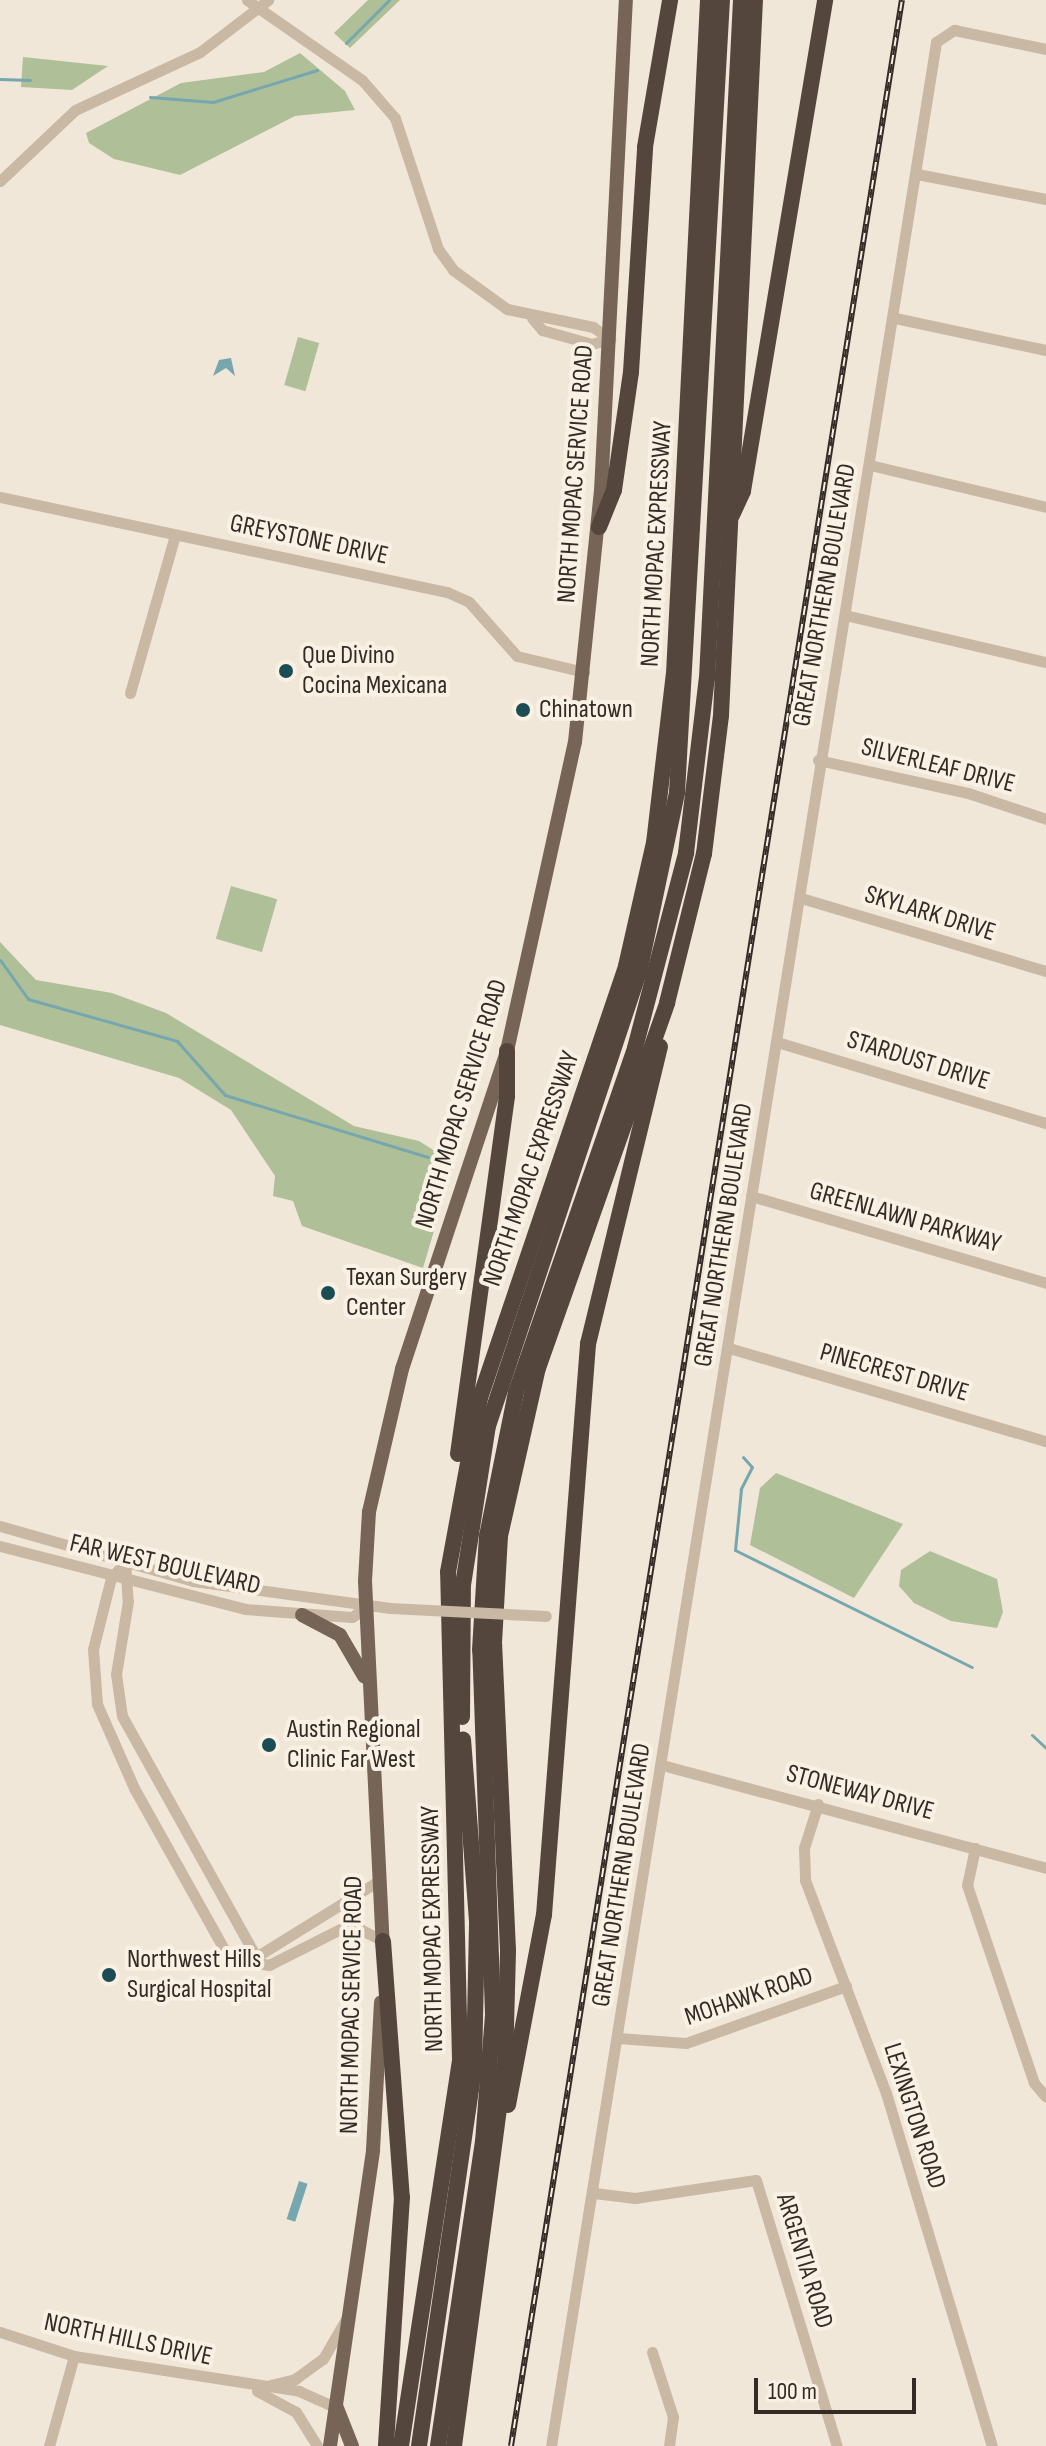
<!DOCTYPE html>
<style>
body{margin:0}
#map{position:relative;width:1046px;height:2446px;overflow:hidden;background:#f1e7d8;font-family:"Sofia Sans Condensed",sans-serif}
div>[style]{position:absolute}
.green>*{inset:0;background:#afc098;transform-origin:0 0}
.water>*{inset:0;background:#77a7ae;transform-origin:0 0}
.stream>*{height:3px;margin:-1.5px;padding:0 1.5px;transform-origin:1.5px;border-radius:1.5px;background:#77a7ae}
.minor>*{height:11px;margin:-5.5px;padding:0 5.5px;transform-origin:5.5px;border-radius:5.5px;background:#c9b8a4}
.major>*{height:14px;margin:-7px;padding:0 7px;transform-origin:7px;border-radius:7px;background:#766457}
.highway>*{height:16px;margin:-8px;padding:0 8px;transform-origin:8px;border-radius:8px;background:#55463d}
.rail>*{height:6px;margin-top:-3px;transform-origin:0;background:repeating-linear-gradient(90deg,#f9f1e4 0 9px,#342b26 0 18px);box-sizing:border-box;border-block:2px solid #342b26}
.minor-bridge>*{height:11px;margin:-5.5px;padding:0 5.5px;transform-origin:5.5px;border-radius:5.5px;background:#c9b8a4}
.dots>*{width:22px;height:22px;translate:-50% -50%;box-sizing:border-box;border:4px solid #f9f1e4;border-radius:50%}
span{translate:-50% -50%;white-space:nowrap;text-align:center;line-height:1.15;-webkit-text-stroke:8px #f9f1e4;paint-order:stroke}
.street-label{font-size:26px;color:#342b26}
.poi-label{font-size:26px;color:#342b26}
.left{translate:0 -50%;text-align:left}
.scale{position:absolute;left:754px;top:2378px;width:162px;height:36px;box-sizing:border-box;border:4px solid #342b26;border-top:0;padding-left:10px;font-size:24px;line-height:28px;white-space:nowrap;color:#342b26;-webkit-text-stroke:6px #f9f1e4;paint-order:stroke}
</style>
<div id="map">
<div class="green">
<div style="clip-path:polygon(368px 0,400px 0,350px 48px,334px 33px)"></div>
<div style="clip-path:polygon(300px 53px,345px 91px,355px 110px,295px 116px,180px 175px,114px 159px,89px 143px,86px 133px,181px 83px,264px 72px)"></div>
<div style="clip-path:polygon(23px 57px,108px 66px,72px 90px,21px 87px)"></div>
<div style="left:298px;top:337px;width:22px;height:50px;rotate:16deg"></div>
<div style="left:231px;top:886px;width:48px;height:55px;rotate:16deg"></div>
<div style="clip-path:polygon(0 942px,36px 980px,112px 993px,166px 1013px,354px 1126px,419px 1141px,454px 1163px,423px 1268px,302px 1226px,293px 1201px,273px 1196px,275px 1176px,231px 1110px,179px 1078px,0 1025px)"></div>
<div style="clip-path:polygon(776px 1473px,903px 1524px,854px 1598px,750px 1545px,760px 1488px)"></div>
<div style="clip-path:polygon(930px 1551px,997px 1579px,1003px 1612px,997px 1628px,951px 1621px,914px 1603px,899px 1586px,901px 1570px)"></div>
</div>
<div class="water">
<div style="clip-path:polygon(231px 358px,235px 376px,226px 368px,213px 376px,219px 360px)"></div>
<div style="left:299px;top:2181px;width:9px;height:40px;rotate:18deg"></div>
</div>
<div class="stream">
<div style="left:346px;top:43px;width:61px;rotate:-45deg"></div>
<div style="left:0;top:79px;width:30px;rotate:2deg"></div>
<div style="left:150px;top:97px;width:63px;rotate:4.5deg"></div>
<div style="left:213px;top:102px;width:109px;rotate:-17.1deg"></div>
<div style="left:0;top:960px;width:48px;rotate:54.3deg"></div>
<div style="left:28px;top:999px;width:155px;rotate:15.7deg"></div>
<div style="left:177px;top:1041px;width:72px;rotate:48.4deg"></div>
<div style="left:225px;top:1095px;width:212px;rotate:17deg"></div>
<div style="left:743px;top:1457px;width:13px;rotate:48deg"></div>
<div style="left:752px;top:1467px;width:25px;rotate:117deg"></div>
<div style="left:741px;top:1489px;width:61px;rotate:95.6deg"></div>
<div style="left:735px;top:1550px;width:264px;rotate:26.3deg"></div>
<div style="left:1032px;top:1735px;width:19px;rotate:43deg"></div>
</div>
<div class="minor">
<div style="left:247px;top:0;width:140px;rotate:34.8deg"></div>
<div style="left:362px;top:80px;width:50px;rotate:49deg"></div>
<div style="left:395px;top:118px;width:138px;rotate:71.8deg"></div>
<div style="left:438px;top:249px;width:26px;rotate:54deg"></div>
<div style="left:453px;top:270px;width:67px;rotate:35.8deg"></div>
<div style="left:507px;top:309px;width:88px;rotate:11.8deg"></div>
<div style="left:593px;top:327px;width:21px;rotate:35deg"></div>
<div style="left:917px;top:174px;width:131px;rotate:11deg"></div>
<div style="left:0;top:181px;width:103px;rotate:-43.4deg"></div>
<div style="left:75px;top:110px;width:138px;rotate:-24.9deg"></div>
<div style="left:200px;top:52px;width:86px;rotate:-37.4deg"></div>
<div style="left:532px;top:318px;width:16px;rotate:50deg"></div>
<div style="left:542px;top:330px;width:52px;rotate:15.6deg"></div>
<div style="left:592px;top:344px;width:19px;rotate:-16deg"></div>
<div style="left:895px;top:318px;width:154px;rotate:12deg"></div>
<div style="left:870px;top:465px;width:181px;rotate:13.4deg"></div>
<div style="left:0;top:497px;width:457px;rotate:12deg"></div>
<div style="left:447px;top:592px;width:24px;rotate:24deg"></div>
<div style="left:469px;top:602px;width:72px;rotate:48.4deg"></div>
<div style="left:517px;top:656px;width:69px;rotate:13.4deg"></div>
<div style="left:845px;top:615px;width:206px;rotate:13.2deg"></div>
<div style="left:130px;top:693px;width:164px;rotate:-74.1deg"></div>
<div style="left:818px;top:760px;width:154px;rotate:12.4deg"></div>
<div style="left:968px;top:793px;width:82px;rotate:18.4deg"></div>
<div style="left:801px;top:898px;width:256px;rotate:16.6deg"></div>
<div style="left:777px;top:1042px;width:281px;rotate:16.8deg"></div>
<div style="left:751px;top:1196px;width:308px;rotate:16.4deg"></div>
<div style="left:729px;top:1348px;width:330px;rotate:16.4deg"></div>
<div style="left:0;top:1526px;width:201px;rotate:15.9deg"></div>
<div style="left:193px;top:1581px;width:199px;rotate:7.8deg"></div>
<div style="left:0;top:1546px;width:253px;rotate:14.4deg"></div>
<div style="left:245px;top:1609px;width:107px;rotate:4.3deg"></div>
<div style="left:352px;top:1617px;width:17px;rotate:-36deg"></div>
<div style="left:125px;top:1562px;width:21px;rotate:131deg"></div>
<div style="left:111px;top:1578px;width:73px;rotate:104.2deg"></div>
<div style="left:93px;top:1649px;width:55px;rotate:85.8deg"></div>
<div style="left:97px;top:1704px;width:92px;rotate:66.2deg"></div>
<div style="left:134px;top:1788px;width:197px;rotate:60.8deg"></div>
<div style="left:230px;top:1960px;width:39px;rotate:7deg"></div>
<div style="left:269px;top:1965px;width:91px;rotate:-26.8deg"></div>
<div style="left:350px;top:1924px;width:37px;rotate:27deg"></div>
<div style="left:125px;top:1562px;width:39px;rotate:86deg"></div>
<div style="left:128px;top:1601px;width:74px;rotate:99.3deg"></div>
<div style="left:116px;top:1674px;width:42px;rotate:81.9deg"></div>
<div style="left:122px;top:1716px;width:271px;rotate:60.9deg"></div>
<div style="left:662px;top:1765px;width:398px;rotate:15deg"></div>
<div style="left:818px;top:1804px;width:46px;rotate:107.7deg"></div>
<div style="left:804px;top:1848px;width:32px;rotate:88deg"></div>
<div style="left:805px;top:1880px;width:228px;rotate:69.2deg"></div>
<div style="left:886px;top:2093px;width:369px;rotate:73.3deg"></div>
<div style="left:975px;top:1848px;width:38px;rotate:102deg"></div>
<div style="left:967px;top:1885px;width:209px;rotate:71.3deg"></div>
<div style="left:1034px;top:2083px;width:18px;rotate:49deg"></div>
<div style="left:251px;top:1960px;width:152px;rotate:-31.8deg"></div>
<div style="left:618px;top:2038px;width:68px;rotate:4.2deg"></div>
<div style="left:686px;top:2043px;width:170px;rotate:-19.6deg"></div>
<div style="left:594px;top:2193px;width:41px;rotate:7deg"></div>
<div style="left:635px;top:2198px;width:122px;rotate:-8.5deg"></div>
<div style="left:756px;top:2180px;width:278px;rotate:73.1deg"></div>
<div style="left:0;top:2332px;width:78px;rotate:18deg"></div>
<div style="left:74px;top:2356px;width:228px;rotate:8.8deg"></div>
<div style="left:299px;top:2391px;width:42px;rotate:24.1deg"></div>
<div style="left:652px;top:2352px;width:68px;rotate:72.1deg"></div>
<div style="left:673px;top:2417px;width:29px;rotate:98deg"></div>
<div style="left:270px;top:2385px;width:26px;rotate:-13deg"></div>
<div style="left:295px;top:2379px;width:34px;rotate:-36deg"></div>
<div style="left:323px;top:2359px;width:46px;rotate:-60.1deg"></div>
<div style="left:257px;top:2391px;width:44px;rotate:28.3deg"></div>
<div style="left:296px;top:2412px;width:40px;rotate:58deg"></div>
<div style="left:49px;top:2446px;width:93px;rotate:-74.5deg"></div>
<div style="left:551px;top:2446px;width:2435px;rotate:-80.9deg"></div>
<div style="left:936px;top:42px;width:22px;rotate:-34deg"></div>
<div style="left:954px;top:30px;width:94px;rotate:11.7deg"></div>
</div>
<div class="major">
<div style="left:302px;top:1615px;width:43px;rotate:27.8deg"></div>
<div style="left:340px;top:1635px;width:48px;rotate:59.7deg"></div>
<div style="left:383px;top:1949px;width:368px;rotate:-92.8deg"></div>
<div style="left:365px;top:1581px;width:69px;rotate:-86.7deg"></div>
<div style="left:369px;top:1512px;width:147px;rotate:-77deg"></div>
<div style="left:402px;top:1369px;width:335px;rotate:-71.7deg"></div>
<div style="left:507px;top:1051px;width:316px;rotate:-77.6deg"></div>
<div style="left:575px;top:742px;width:252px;rotate:-84.1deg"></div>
<div style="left:601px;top:491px;width:492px;rotate:-87.1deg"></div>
<div style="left:337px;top:2408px;width:41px;rotate:68.5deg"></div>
<div style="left:330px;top:2446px;width:299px;rotate:-81.7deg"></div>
<div style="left:373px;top:2150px;width:148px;rotate:-86.9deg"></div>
</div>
<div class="highway">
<div style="left:732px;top:515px;width:26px;rotate:-65deg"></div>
<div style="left:743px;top:491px;width:498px;rotate:-80.5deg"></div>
<div style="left:599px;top:527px;width:40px;rotate:-68deg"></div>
<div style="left:614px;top:490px;width:119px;rotate:-81.8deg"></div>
<div style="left:631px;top:372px;width:225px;rotate:-86.4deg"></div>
<div style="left:645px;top:147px;width:149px;rotate:-80.3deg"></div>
<div style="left:458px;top:1454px;width:361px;rotate:-82.2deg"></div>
<div style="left:507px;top:1096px;width:45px;rotate:-90deg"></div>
<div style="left:462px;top:1717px;width:132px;rotate:-89.6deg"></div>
<div style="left:463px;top:1585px;width:161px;rotate:-81.1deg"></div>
<div style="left:488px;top:1426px;width:478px;rotate:-71.6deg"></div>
<div style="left:639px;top:973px;width:185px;rotate:-78.1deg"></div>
<div style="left:677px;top:792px;width:793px;rotate:-86.75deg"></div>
<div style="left:383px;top:1941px;width:257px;rotate:85.8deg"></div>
<div style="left:402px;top:2197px;width:250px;rotate:93.7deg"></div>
<div style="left:508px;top:2105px;width:193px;rotate:-79.3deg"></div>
<div style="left:544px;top:1915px;width:573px;rotate:-85.59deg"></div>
<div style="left:588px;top:1344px;width:306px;rotate:-76.4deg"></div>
<div style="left:401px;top:2446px;width:391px;rotate:-81.3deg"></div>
<div style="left:460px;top:2059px;width:487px;rotate:-91.4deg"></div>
<div style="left:448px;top:1572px;width:177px;rotate:-79.6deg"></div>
<div style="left:480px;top:1398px;width:456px;rotate:-71.3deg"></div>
<div style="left:626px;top:966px;width:126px;rotate:-77.2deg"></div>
<div style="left:654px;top:843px;width:170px;rotate:-83.3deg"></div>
<div style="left:674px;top:674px;width:675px;rotate:-87.11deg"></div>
<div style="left:419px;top:2446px;width:382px;rotate:-81.7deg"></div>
<div style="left:474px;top:2068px;width:147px;rotate:-88.8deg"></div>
<div style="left:477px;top:1921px;width:182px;rotate:-94.4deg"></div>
<div style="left:438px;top:2446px;width:307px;rotate:-81.6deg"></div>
<div style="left:483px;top:2142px;width:128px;rotate:-85.5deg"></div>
<div style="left:493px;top:2014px;width:364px;rotate:-92deg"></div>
<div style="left:480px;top:1650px;width:114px;rotate:-86.5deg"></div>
<div style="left:487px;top:1536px;width:147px;rotate:-78.6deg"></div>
<div style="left:516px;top:1392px;width:364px;rotate:-70.9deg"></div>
<div style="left:635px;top:1048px;width:202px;rotate:-75.3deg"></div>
<div style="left:686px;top:853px;width:176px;rotate:-83.2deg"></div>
<div style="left:707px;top:678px;width:679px;rotate:-87.13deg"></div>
<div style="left:454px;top:2446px;width:383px;rotate:-82.4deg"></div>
<div style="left:505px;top:2066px;width:116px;rotate:-88.5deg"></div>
<div style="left:508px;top:1950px;width:307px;rotate:-92.6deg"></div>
<div style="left:494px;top:1643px;width:107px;rotate:-86.8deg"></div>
<div style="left:500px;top:1536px;width:172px;rotate:-77.3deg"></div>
<div style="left:538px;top:1368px;width:387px;rotate:-70.5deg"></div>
<div style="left:667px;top:1003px;width:154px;rotate:-76.1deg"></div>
<div style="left:704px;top:854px;width:140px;rotate:-83deg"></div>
<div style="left:721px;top:715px;width:716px;rotate:-87.28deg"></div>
</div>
<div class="rail">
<div style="left:511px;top:2446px;width:2477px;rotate:-80.92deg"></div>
</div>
<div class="minor-bridge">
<div style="left:390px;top:1608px;width:156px;rotate:2.9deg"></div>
</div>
<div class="dots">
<div style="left:286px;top:671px;background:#1c4d55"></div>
<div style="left:523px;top:710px;background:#1c4d55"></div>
<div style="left:328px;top:1293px;background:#1c4d55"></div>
<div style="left:269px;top:1745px;background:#1c4d55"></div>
<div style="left:109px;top:1975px;background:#1c4d55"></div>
</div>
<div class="street-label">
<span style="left:576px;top:474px;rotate:-86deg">NORTH MOPAC SERVICE ROAD</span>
<span style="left:309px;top:540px;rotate:12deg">GREYSTONE DRIVE</span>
<span style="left:657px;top:544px;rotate:-87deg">NORTH MOPAC EXPRESSWAY</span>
<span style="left:825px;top:595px;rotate:-80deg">GREAT NORTHERN BOULEVARD</span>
<span style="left:938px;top:766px;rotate:14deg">SILVERLEAF DRIVE</span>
<span style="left:930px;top:914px;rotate:17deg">SKYLARK DRIVE</span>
<span style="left:918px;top:1061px;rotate:17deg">STARDUST DRIVE</span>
<span style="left:462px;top:1104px;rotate:-73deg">NORTH MOPAC SERVICE ROAD</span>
<span style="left:532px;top:1169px;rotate:-71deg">NORTH MOPAC EXPRESSWAY</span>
<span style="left:905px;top:1218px;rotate:16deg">GREENLAWN PARKWAY</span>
<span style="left:724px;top:1235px;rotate:-81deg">GREAT NORTHERN BOULEVARD</span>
<span style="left:894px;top:1373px;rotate:16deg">PINECREST DRIVE</span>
<span style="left:165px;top:1565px;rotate:13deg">FAR WEST BOULEVARD</span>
<span style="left:860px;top:1793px;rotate:15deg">STONEWAY DRIVE</span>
<span style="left:622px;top:1875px;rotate:-81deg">GREAT NORTHERN BOULEVARD</span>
<span style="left:433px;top:1929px;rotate:-91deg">NORTH MOPAC EXPRESSWAY</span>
<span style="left:749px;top:1997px;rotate:-19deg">MOHAWK ROAD</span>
<span style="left:352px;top:2005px;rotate:-89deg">NORTH MOPAC SERVICE ROAD</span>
<span style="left:914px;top:2116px;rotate:72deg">LEXINGTON ROAD</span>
<span style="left:804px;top:2261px;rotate:73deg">ARGENTIA ROAD</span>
<span style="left:128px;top:2340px;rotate:12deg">NORTH HILLS DRIVE</span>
</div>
<div class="poi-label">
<span class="left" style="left:302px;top:671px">Que Divino<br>Cocina Mexicana</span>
<span class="left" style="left:539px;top:710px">Chinatown</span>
<span class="left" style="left:346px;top:1293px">Texan Surgery<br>Center</span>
<span class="left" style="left:287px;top:1745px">Austin Regional<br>Clinic Far West</span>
<span class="left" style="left:127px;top:1975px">Northwest Hills<br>Surgical Hospital</span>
</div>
<div class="scale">100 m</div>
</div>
